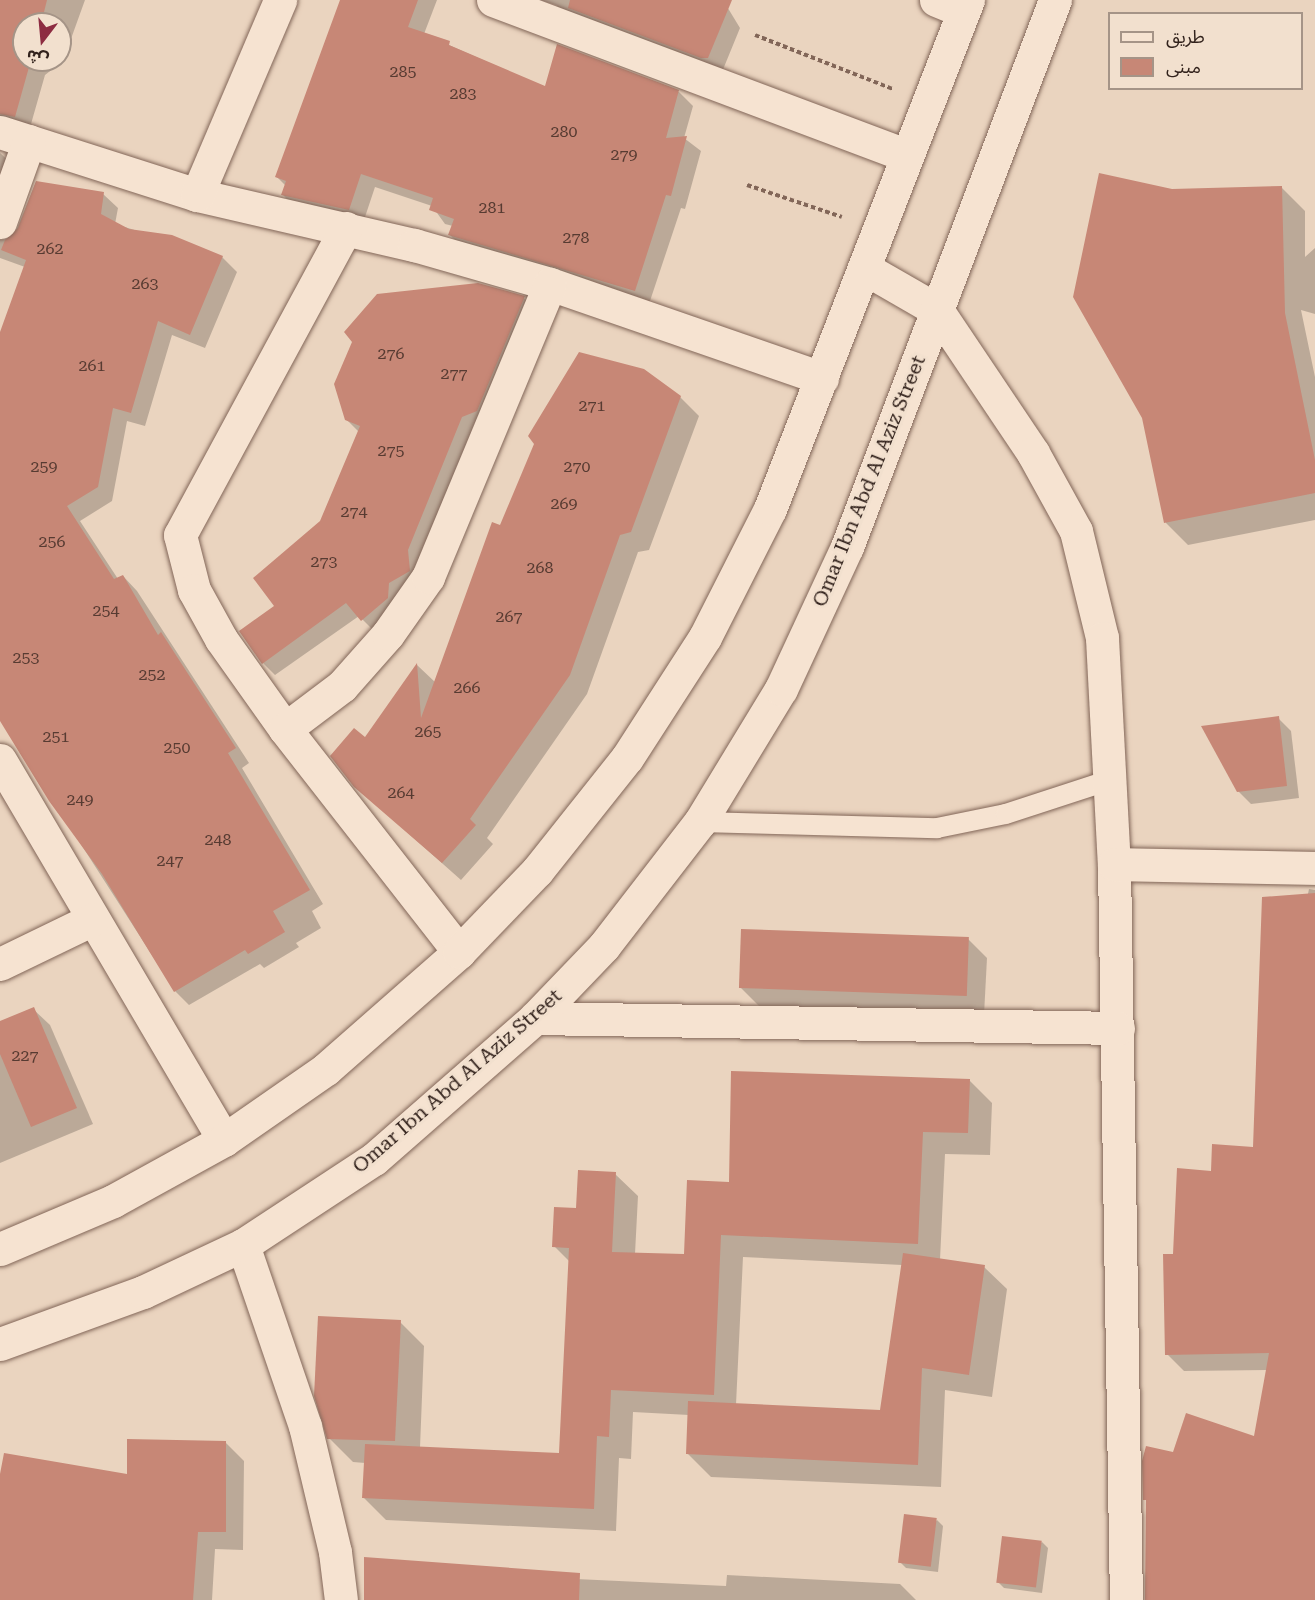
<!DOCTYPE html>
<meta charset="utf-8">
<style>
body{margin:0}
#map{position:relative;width:1315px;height:1600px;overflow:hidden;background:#ead4bf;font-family:"Roboto Serif","Noto Sans Arabic",serif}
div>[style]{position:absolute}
.shadow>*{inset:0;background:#0003}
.building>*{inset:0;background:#c78776;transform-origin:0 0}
.path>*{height:4px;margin-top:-2px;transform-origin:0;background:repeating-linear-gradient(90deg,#826658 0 4.5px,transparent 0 7.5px)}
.roads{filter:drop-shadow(0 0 2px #826658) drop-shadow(0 0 2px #826658)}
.service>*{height:20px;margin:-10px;padding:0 10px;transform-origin:10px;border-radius:10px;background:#f6e3d1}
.minor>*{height:33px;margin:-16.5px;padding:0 16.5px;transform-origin:16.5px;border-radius:16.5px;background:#f6e3d1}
.tertiary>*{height:33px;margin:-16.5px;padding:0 16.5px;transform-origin:16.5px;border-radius:16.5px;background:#f6e3d1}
span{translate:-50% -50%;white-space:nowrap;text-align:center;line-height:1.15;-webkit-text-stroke:6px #f2e0ce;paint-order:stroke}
.number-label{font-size:16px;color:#573b32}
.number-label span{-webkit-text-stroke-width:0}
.street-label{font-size:20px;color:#32221c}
.legend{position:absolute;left:1108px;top:12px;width:195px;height:78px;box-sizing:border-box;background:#f2e0ce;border:2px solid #a59487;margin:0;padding:8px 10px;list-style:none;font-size:18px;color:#32221c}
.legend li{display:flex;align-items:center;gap:12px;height:30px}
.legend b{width:30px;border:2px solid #a59487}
.north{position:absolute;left:12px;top:12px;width:60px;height:60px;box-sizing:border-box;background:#f2e0ce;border:2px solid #a59487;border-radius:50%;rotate:196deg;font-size:16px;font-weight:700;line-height:24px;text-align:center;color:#32221c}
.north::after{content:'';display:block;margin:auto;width:21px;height:27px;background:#8d2c41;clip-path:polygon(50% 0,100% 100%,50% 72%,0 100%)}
</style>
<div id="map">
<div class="shadow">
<div style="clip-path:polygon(evenodd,0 0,85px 0,63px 61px,45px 75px,29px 131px,0 137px,0 0,24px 24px,60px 24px,60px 60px,24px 60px,24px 24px)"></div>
<div style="clip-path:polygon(342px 0,437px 0,424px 34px,546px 88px,679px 92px,693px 106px,684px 138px,701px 151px,685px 209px,681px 208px,649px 304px,464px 249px,450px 235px,453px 226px,445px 224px,432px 206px,375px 187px,363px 223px,297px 209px,283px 195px,286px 186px,277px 177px)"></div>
<div style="clip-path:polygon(540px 0,723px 0,740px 28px,722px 72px,564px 13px,556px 5px)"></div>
<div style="clip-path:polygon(0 153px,18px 169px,0 226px)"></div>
<div style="clip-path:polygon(36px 182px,103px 194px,118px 208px,115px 224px,222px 257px,237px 272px,205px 348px,172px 335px,145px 426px,127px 421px,112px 501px,80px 521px,118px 579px,123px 576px,137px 591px,249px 763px,242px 768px,323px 904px,312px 911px,321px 928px,296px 943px,299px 947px,264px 968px,260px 964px,189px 1005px,175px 991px,0 718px,0 338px,25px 267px,0 258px,0 240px,13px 238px)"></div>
<div style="clip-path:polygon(1282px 188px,1305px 211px,1305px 257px,1315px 248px,1315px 314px,1301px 310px,1315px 377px,1315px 520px,1188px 545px,1166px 523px,1171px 190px)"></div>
<div style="clip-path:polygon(524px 298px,536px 310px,420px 563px,375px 632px,359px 616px,275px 675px,263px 663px,276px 606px,321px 522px,359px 432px,346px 419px)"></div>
<div style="clip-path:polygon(680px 397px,699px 416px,649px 550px,638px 552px,587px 694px,487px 838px,493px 844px,461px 880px,355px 786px,365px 739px,417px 665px,436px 683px,501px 527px)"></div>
<div style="clip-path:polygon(1278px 718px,1291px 731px,1299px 798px,1251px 804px,1238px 791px)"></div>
<div style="clip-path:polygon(1309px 889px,1315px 890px,1315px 1600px,1145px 1600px,1148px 1502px,1145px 1499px,1255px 1438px,1267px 1370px,1184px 1371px,1167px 1354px,1174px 1256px,1213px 1172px,1254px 1148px)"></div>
<div style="clip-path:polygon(968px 939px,987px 958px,984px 1015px,759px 1006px,740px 987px)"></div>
<div style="clip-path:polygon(33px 1009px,50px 1025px,93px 1124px,0 1163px,0 1023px)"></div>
<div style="clip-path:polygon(evenodd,969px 1080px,992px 1103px,990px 1155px,945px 1154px,940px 1260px,984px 1267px,1007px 1289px,992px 1397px,945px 1390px,941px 1487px,711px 1477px,688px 1454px,689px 1415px,633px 1412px,631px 1459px,619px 1458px,616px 1531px,386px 1520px,364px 1498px,365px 1463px,353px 1462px,329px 1438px,400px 1322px,424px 1346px,420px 1448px,561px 1454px,570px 1262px,554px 1246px,578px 1210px,615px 1174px,638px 1196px,635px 1254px,685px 1255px,730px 1183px,969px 1080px,743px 1257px,902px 1265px,881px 1412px,736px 1405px,743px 1257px)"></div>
<div style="clip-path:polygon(226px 1443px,244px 1461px,243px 1550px,215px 1549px,212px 1600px,0 1600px,0 1483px,128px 1476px)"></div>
<div style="clip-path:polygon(937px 1520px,943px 1526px,938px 1572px,906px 1568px,900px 1562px)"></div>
<div style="clip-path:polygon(1042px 1542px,1048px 1548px,1042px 1593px,1004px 1588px,998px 1582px)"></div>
<div style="clip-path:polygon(727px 1575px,900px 1584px,916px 1600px,366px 1600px,576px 1579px,726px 1586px)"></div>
</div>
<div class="building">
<div style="clip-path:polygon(0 0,47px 0,41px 24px,24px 24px,24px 60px,31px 60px,15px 117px,0 114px)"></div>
<div style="clip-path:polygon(340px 0,418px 0,408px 27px,450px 41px,449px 45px,545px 86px,557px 44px,679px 90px,666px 138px,687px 136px,671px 196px,666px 195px,635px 291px,448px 235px,454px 219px,429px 210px,433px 198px,361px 174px,349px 210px,281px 195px,286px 181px,275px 177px)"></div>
<div style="clip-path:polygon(570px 0,732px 0,708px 58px,701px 58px,568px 8px)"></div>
<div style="clip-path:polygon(1099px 173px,1172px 189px,1282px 186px,1285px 313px,1315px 460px,1315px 493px,1164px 523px,1142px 418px,1073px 297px)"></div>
<div style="clip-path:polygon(36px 181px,104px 192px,101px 214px,129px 229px,172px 235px,223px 256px,190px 335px,158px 321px,131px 413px,113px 408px,98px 487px,67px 506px,114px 579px,123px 575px,158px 635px,161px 632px,236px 748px,228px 753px,310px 890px,273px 911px,285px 932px,248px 954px,245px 950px,174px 992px,102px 874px,49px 801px,0 721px,0 332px,26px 260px,1px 250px,5px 240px,18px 228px)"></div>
<div style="clip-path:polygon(478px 283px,525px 296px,477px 411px,462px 417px,408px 550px,410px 571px,389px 583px,388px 598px,361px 621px,346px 603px,262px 664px,239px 631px,274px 606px,253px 578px,320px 521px,360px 426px,345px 420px,334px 384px,352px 342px,344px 332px,377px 294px)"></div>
<div style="clip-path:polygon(579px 352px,644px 369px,681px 396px,631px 532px,620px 535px,570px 675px,470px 819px,476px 825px,442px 863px,354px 787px,330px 756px,354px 728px,365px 737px,417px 663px,421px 718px,492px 522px,500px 525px,534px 444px,528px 436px)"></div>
<div style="clip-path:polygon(1279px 716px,1287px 786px,1237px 792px,1201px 726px)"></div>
<div style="clip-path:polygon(1315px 893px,1315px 1600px,1145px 1600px,1146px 1500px,1143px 1500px,1142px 1461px,1146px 1446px,1173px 1452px,1186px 1413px,1254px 1436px,1269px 1353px,1165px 1355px,1163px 1254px,1173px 1254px,1177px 1168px,1211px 1171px,1212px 1144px,1253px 1147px,1262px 897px)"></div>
<div style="left:741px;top:929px;width:228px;height:59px;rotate:2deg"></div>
<div style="clip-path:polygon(34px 1007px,77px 1108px,31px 1127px,0 1054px,0 1021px)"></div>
<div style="clip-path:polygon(731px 1071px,970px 1079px,968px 1133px,923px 1132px,918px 1244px,721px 1235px,714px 1395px,611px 1390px,609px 1437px,597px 1436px,594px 1509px,362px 1498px,365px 1444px,559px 1453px,569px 1248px,552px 1247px,554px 1207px,576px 1208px,578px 1170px,616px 1172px,612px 1252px,684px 1254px,687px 1180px,729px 1182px)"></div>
<div style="clip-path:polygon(903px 1253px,985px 1265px,969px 1375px,922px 1368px,918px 1465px,686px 1454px,688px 1401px,880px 1410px)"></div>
<div style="clip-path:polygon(318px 1316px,401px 1320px,395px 1441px,327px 1439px,314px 1396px)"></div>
<div style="clip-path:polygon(127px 1439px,226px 1441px,226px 1532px,198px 1532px,193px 1600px,0 1600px,0 1474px,4px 1453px,127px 1474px)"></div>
<div style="left:904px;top:1514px;width:33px;height:49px;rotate:7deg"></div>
<div style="left:1002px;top:1536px;width:40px;height:47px;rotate:7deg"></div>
<div style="clip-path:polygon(364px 1557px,580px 1573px,579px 1600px,364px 1600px)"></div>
</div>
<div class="path">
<div style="left:755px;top:35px;width:148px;rotate:21.4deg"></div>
<div style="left:747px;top:185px;width:100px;rotate:18.6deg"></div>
</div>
<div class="roads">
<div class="service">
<div style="left:700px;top:822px;width:237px;rotate:1.5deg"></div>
<div style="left:937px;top:828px;width:70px;rotate:-11.5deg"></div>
<div style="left:1006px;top:814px;width:109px;rotate:-18.1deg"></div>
</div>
<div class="minor">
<div style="left:493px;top:0;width:442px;rotate:20.6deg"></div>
<div style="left:936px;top:0;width:29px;rotate:22deg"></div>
<div style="left:0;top:132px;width:207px;rotate:17.7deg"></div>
<div style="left:197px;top:195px;width:223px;rotate:13deg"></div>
<div style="left:414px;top:245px;width:141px;rotate:16deg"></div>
<div style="left:550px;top:284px;width:288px;rotate:19.1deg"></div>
<div style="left:197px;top:195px;width:212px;rotate:-66.9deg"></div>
<div style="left:0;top:222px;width:86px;rotate:-70.3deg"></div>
<div style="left:346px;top:228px;width:349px;rotate:118.4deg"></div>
<div style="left:180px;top:535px;width:57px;rotate:75.7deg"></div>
<div style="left:194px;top:590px;width:56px;rotate:61.1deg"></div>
<div style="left:221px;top:639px;width:110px;rotate:54.6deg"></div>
<div style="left:285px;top:729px;width:283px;rotate:52deg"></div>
<div style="left:864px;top:268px;width:84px;rotate:29.9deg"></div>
<div style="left:937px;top:310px;width:172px;rotate:56.1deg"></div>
<div style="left:1033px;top:453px;width:89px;rotate:61.1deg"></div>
<div style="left:1076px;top:531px;width:110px;rotate:76.3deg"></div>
<div style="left:1102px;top:638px;width:226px;rotate:87deg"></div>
<div style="left:1114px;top:864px;width:736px;rotate:89.07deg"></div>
<div style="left:285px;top:729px;width:71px;rotate:-37deg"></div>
<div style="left:342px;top:686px;width:69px;rotate:-48.5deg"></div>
<div style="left:388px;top:634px;width:70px;rotate:-54.9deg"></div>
<div style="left:428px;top:577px;width:317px;rotate:-67.4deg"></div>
<div style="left:0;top:760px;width:441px;rotate:59.5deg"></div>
<div style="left:1114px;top:864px;width:201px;rotate:1.1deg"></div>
<div style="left:0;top:964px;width:103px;rotate:-25.8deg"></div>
<div style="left:535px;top:1018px;width:583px;rotate:0.98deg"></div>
<div style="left:243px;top:1245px;width:191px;rotate:71.1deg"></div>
<div style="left:305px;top:1426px;width:130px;rotate:76.6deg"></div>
<div style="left:335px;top:1552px;width:48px;rotate:82.9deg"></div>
</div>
<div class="tertiary">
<div style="left:0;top:1249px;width:123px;rotate:-23deg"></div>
<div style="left:113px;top:1201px;width:127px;rotate:-28.8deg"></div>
<div style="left:224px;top:1140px;width:124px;rotate:-34.8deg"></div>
<div style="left:326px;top:1069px;width:177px;rotate:-41.3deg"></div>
<div style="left:459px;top:952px;width:112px;rotate:-46.1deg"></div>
<div style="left:537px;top:871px;width:144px;rotate:-51.5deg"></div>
<div style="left:627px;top:758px;width:144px;rotate:-57.2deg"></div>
<div style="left:705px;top:637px;width:144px;rotate:-63.1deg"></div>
<div style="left:770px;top:509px;width:546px;rotate:-68.74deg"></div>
<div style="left:0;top:1344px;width:152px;rotate:-20deg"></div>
<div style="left:143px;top:1292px;width:110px;rotate:-25.2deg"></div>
<div style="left:243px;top:1245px;width:157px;rotate:-33.3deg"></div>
<div style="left:374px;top:1159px;width:214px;rotate:-41.2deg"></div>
<div style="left:535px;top:1018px;width:100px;rotate:-46.2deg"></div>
<div style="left:604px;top:946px;width:157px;rotate:-52.3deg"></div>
<div style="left:700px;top:822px;width:156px;rotate:-58.7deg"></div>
<div style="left:781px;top:689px;width:157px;rotate:-65.1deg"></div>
<div style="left:847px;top:547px;width:585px;rotate:-69.18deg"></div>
</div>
</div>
<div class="number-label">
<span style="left:403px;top:72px">285</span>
<span style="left:463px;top:94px">283</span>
<span style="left:564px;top:132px">280</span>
<span style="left:624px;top:155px">279</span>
<span style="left:492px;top:208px">281</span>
<span style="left:576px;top:238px">278</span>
<span style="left:50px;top:249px">262</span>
<span style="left:145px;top:284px">263</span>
<span style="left:391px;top:354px">276</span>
<span style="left:92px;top:366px">261</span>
<span style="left:454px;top:374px">277</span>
<span style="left:592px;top:406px">271</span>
<span style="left:391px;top:451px">275</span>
<span style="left:44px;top:467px">259</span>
<span style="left:577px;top:467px">270</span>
<span style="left:564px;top:504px">269</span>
<span style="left:354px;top:512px">274</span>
<span style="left:52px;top:542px">256</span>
<span style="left:324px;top:562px">273</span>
<span style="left:540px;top:568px">268</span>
<span style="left:106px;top:611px">254</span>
<span style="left:509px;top:617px">267</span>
<span style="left:26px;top:658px">253</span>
<span style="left:152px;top:675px">252</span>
<span style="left:467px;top:688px">266</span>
<span style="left:428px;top:732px">265</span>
<span style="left:56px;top:737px">251</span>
<span style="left:177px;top:748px">250</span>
<span style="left:401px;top:793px">264</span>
<span style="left:80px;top:800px">249</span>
<span style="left:218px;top:840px">248</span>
<span style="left:170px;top:861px">247</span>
<span style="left:25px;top:1056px">227</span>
</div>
<div class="street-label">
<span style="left:869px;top:481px;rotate:-68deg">Omar Ibn Abd Al Aziz Street</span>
<span style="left:457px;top:1081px;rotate:-41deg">Omar Ibn Abd Al Aziz Street</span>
</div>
<ul class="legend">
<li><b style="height:8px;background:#f6e3d1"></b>طريق</li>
<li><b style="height:16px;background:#c78776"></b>مبنى</li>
</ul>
<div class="north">ش</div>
</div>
